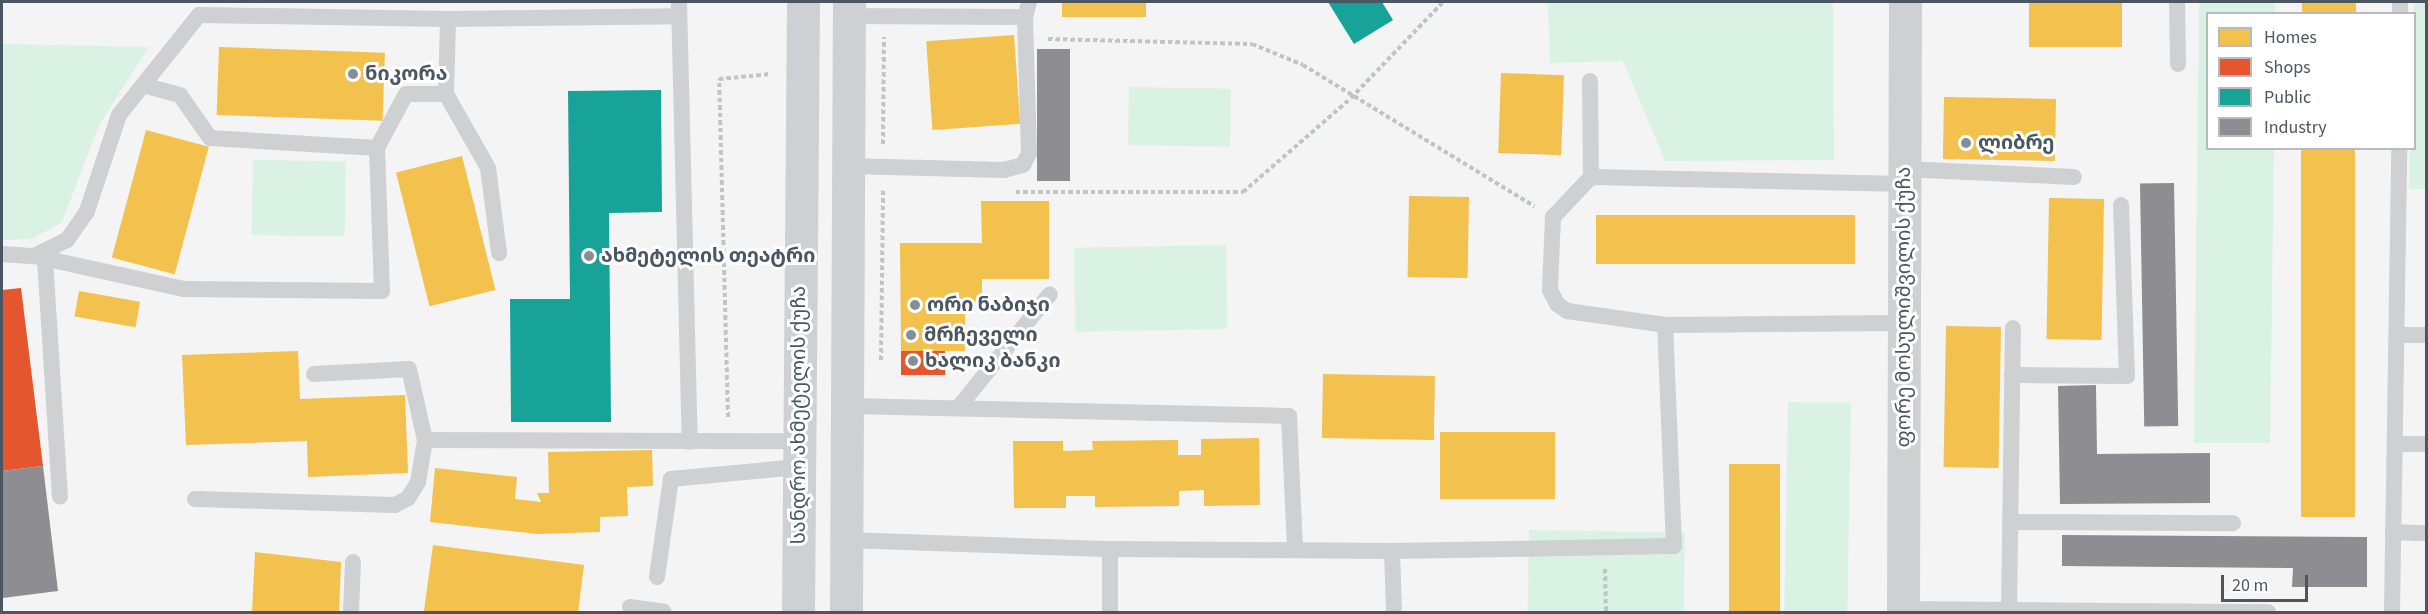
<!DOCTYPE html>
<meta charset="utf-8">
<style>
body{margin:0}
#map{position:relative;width:2428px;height:614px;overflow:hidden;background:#f4f4f4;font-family:"Source Sans 3","Noto Sans Georgian",sans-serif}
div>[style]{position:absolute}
.green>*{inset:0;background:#d9f2e3;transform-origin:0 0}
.homes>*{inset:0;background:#f2c14e;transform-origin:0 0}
.shops>*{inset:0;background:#e4572e;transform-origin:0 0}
.public>*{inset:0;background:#17a398}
.industry>*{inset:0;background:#8d8d92;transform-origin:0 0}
.path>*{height:4px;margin-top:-2px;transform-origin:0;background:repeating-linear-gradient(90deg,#bcc7c4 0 4.5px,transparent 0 7.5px)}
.service>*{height:16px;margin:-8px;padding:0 8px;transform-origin:8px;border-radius:8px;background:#ced0d2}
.tertiary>*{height:33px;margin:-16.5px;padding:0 16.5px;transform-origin:16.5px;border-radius:16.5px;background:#ced0d2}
.secondary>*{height:33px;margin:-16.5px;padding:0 16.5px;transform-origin:16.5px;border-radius:16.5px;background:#ced0d4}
.dots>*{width:16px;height:16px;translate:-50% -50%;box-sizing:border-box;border:3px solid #fff;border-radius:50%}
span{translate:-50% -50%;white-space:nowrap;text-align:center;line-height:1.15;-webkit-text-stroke:6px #fff;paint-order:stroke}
.poi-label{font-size:20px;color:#4a5661;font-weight:700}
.left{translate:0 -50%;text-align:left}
.street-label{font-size:20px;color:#4a5661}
.frame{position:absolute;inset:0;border:3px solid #4a5661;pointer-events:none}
.legend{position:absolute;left:2206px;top:12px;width:210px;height:138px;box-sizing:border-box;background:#fff;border:2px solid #b7bbc0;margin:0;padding:8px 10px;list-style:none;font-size:18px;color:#4a5661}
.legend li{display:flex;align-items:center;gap:12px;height:30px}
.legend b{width:30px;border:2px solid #b7bbc0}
.scale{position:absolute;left:2221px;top:575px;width:87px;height:27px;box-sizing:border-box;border:3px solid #4a5661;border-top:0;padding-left:8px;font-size:18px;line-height:21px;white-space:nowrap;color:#4a5661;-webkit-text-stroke:4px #fff;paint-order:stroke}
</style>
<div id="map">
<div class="green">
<div style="clip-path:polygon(1548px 2px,1833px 2px,1834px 160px,1665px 161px,1623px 61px,1550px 63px)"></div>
<div style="clip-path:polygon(2199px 2px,2275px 2px,2275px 13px,2208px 14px,2208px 148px,2274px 149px,2270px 443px,2194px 443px)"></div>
<div style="clip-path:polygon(2414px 2px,2426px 2px,2426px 189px,2409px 189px,2410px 149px,2414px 148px)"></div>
<div style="clip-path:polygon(2px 44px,149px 47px,99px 125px,62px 222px,32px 239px,2px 240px)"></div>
<div style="left:1129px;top:87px;width:102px;height:58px;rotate:1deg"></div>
<div style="left:253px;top:160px;width:93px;height:75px;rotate:1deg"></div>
<div style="left:1226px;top:245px;width:84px;height:152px;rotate:89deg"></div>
<div style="left:1788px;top:402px;width:63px;height:210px;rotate:1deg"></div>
<div style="left:1529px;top:530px;width:156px;height:82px;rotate:1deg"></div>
</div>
<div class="homes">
<div style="left:1062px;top:2px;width:84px;height:15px"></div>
<div style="left:2029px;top:2px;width:93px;height:45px"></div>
<div style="left:2302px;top:2px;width:54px;height:12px"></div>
<div style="left:1014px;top:35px;width:89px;height:88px;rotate:86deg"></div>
<div style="left:219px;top:47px;width:166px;height:68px;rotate:2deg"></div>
<div style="left:1501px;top:73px;width:63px;height:80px;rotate:2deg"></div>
<div style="left:1944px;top:97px;width:112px;height:62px;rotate:1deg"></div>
<div style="left:146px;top:130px;width:65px;height:132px;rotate:15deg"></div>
<div style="left:2301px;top:148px;width:54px;height:369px"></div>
<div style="left:462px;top:156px;width:138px;height:68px;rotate:76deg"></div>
<div style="left:1409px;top:196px;width:60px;height:81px;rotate:1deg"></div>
<div style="left:2049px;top:198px;width:55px;height:141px;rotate:1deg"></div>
<div style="clip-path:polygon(981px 201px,1049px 201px,1049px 279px,982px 279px,982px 302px,965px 302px,965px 351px,901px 351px,900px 243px,982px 243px)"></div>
<div style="left:1596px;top:215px;width:259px;height:49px"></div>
<div style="left:79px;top:291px;width:62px;height:26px;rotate:10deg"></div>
<div style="left:1946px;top:326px;width:55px;height:141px;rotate:1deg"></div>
<div style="clip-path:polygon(298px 351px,300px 399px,405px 395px,408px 473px,308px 477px,307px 441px,186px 445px,182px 355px)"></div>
<div style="left:1323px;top:374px;width:112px;height:64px;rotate:1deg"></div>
<div style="left:1440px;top:432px;width:115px;height:67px"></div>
<div style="clip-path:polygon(1259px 438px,1260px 505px,1204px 506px,1204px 490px,1179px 491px,1179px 506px,1095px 507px,1095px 496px,1066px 496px,1066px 508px,1014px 508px,1013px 441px,1063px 441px,1063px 451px,1093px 450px,1092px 441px,1178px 440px,1178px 455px,1201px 455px,1201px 439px)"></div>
<div style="clip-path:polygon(652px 450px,653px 486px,627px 487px,628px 516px,600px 517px,600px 532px,538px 534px,430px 522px,435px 468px,517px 477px,515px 499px,541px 502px,537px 493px,549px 493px,548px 452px)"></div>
<div style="left:1729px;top:464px;width:51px;height:148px"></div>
<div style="clip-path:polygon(433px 545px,584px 565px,578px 612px,424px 611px)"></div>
<div style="clip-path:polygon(255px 552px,341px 562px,339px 612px,252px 612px)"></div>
</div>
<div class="shops">
<div style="clip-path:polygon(21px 288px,43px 466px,2px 471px,2px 290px)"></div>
<div style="left:901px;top:351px;width:44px;height:24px"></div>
</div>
<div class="public">
<div style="clip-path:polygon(1328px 2px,1382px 2px,1393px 20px,1354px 44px)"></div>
<div style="clip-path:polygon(661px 90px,662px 212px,609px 213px,611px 422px,511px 422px,510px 299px,570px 299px,568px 91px)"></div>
</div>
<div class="industry">
<div style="left:1037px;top:49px;width:33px;height:132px"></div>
<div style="left:2174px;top:183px;width:243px;height:34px;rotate:89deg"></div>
<div style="clip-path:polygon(2096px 385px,2097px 454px,2210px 453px,2210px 503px,2060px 504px,2058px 386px)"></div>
<div style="clip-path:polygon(43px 466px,58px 591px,3px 598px,2px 471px)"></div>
<div style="clip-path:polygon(2062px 535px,2367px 537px,2367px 587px,2292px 587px,2293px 568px,2062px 566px)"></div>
</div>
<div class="path">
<div style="left:1048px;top:39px;width:204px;rotate:1.4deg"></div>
<div style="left:1252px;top:44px;width:55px;rotate:22.4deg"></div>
<div style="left:1303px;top:65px;width:271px;rotate:31.4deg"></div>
<div style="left:883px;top:144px;width:107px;rotate:-89.5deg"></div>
<div style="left:1016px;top:192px;width:227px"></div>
<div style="left:1243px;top:192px;width:143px;rotate:-41deg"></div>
<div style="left:1351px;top:98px;width:133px;rotate:-46.2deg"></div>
<div style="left:881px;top:360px;width:170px;rotate:-89.3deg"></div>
<div style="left:728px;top:417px;width:338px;rotate:-91.5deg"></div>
<div style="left:719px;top:79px;width:52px;rotate:-5.5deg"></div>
<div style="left:1605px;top:569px;width:43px;rotate:88.7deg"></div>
</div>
<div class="service">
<div style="left:679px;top:2px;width:440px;rotate:88.6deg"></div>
<div style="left:2177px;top:2px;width:62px;rotate:89.1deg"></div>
<div style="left:2400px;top:14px;width:12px;rotate:-90deg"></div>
<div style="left:199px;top:15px;width:249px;rotate:0.9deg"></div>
<div style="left:448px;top:19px;width:231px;rotate:-0.7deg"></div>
<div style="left:848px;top:16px;width:177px;rotate:0.3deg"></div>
<div style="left:448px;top:19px;width:75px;rotate:91.5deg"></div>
<div style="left:446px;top:94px;width:85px;rotate:60.4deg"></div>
<div style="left:488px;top:168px;width:86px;rotate:82.6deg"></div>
<div style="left:1590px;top:81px;width:96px;rotate:89.4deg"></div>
<div style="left:1591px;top:177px;width:313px;rotate:1.3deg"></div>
<div style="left:377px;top:148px;width:61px;rotate:-61.8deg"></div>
<div style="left:406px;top:94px;width:40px"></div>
<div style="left:848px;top:166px;width:156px;rotate:1.5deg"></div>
<div style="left:1004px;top:170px;width:20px;rotate:-15deg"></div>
<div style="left:1023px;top:165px;width:13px;rotate:-63deg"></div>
<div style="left:1029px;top:153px;width:136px;rotate:-91.7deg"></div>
<div style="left:1025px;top:17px;width:16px;rotate:-75deg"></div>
<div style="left:1904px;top:169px;width:170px;rotate:2.7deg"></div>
<div style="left:1591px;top:177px;width:55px;rotate:133.5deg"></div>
<div style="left:1553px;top:217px;width:73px;rotate:92.4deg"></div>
<div style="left:1550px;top:290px;width:16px;rotate:63deg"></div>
<div style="left:1557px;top:304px;width:12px;rotate:35deg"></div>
<div style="left:1567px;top:311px;width:99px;rotate:8.1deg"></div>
<div style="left:2px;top:254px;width:32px;rotate:4deg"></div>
<div style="left:34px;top:256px;width:37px;rotate:-26deg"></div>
<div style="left:67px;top:240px;width:35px;rotate:-55deg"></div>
<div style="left:87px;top:211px;width:101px;rotate:-71.6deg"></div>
<div style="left:119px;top:115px;width:128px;rotate:-51.3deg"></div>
<div style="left:34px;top:256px;width:154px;rotate:12.4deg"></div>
<div style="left:184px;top:289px;width:198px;rotate:0.6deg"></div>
<div style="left:382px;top:291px;width:143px;rotate:-92deg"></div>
<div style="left:377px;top:148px;width:167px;rotate:-176.6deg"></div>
<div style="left:210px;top:138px;width:52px;rotate:-124.9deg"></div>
<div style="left:180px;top:95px;width:38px;rotate:-165deg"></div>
<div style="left:45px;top:259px;width:238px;rotate:86.4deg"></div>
<div style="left:2397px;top:335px;width:29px"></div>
<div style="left:314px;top:374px;width:95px;rotate:-3deg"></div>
<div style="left:409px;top:369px;width:73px;rotate:77.3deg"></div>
<div style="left:425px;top:440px;width:373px;rotate:0.2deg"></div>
<div style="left:2012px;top:375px;width:115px;rotate:0.5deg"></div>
<div style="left:2127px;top:376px;width:171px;rotate:-92deg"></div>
<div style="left:848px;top:406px;width:441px;rotate:1.3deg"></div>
<div style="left:1289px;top:416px;width:134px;rotate:87.4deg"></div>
<div style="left:958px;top:408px;width:146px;rotate:-51.1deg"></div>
<div style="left:2395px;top:444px;width:31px"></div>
<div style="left:195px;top:499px;width:200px;rotate:1.7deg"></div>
<div style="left:395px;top:505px;width:15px;rotate:-28deg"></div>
<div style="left:408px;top:498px;width:19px;rotate:-58deg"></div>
<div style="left:418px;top:482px;width:43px;rotate:-80.5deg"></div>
<div style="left:2010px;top:522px;width:223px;rotate:0.3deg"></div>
<div style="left:2393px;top:532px;width:33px;rotate:2deg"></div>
<div style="left:847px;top:540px;width:263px;rotate:2deg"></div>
<div style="left:1110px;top:549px;width:282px;rotate:0.4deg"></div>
<div style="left:1392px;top:551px;width:282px;rotate:-1deg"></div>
<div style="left:1674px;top:546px;width:221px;rotate:-92.3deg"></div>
<div style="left:1665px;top:325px;width:239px;rotate:-0.5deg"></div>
<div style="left:1392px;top:551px;width:61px;rotate:88.1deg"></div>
<div style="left:657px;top:577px;width:99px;rotate:-81.9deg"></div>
<div style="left:671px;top:479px;width:127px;rotate:-5.4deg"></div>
<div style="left:630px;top:607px;width:34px;rotate:8deg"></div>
<div style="left:1903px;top:609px;width:365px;rotate:0.5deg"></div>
<div style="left:2009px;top:610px;width:282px;rotate:-89.2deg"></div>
<div style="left:351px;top:612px;width:50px;rotate:-87.7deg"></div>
<div style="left:1110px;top:612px;width:63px;rotate:-90deg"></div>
<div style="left:2392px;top:612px;width:464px;rotate:-89.1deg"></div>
</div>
<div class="tertiary">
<div style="left:1903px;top:612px;width:610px;rotate:-89.81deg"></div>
</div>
<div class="secondary">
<div style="left:798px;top:612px;width:610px;rotate:-89.53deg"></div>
<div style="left:846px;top:612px;width:610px;rotate:-89.72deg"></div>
</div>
<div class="dots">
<div style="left:353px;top:74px;background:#868d94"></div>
<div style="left:1966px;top:143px;background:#868d94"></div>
<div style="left:589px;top:256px;background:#868d94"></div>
<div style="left:915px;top:305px;background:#868d94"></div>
<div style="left:911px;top:335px;background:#868d94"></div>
<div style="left:913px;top:361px;background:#868d94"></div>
</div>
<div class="poi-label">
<span class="left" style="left:365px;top:74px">ნიკორა</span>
<span class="left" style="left:1978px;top:143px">ლიბრე</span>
<span class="left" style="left:601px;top:256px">ახმეტელის თეატრი</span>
<span class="left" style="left:927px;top:305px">ორი ნაბიჯი</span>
<span class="left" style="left:924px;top:335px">მრჩეველი</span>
<span class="left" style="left:925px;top:361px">ხალიკ ბანკი</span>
</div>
<div class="street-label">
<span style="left:1904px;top:307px;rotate:-90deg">ფორე მოსულიშვილის ქუჩა</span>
<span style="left:799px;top:415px;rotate:-90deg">სანდრო ახმეტელის ქუჩა</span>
</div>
<div class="frame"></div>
<ul class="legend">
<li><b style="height:16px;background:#f2c14e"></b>Homes</li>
<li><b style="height:16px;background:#e4572e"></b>Shops</li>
<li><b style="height:16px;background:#17a398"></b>Public</li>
<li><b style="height:16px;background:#8d8d92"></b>Industry</li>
</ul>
<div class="scale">20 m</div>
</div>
